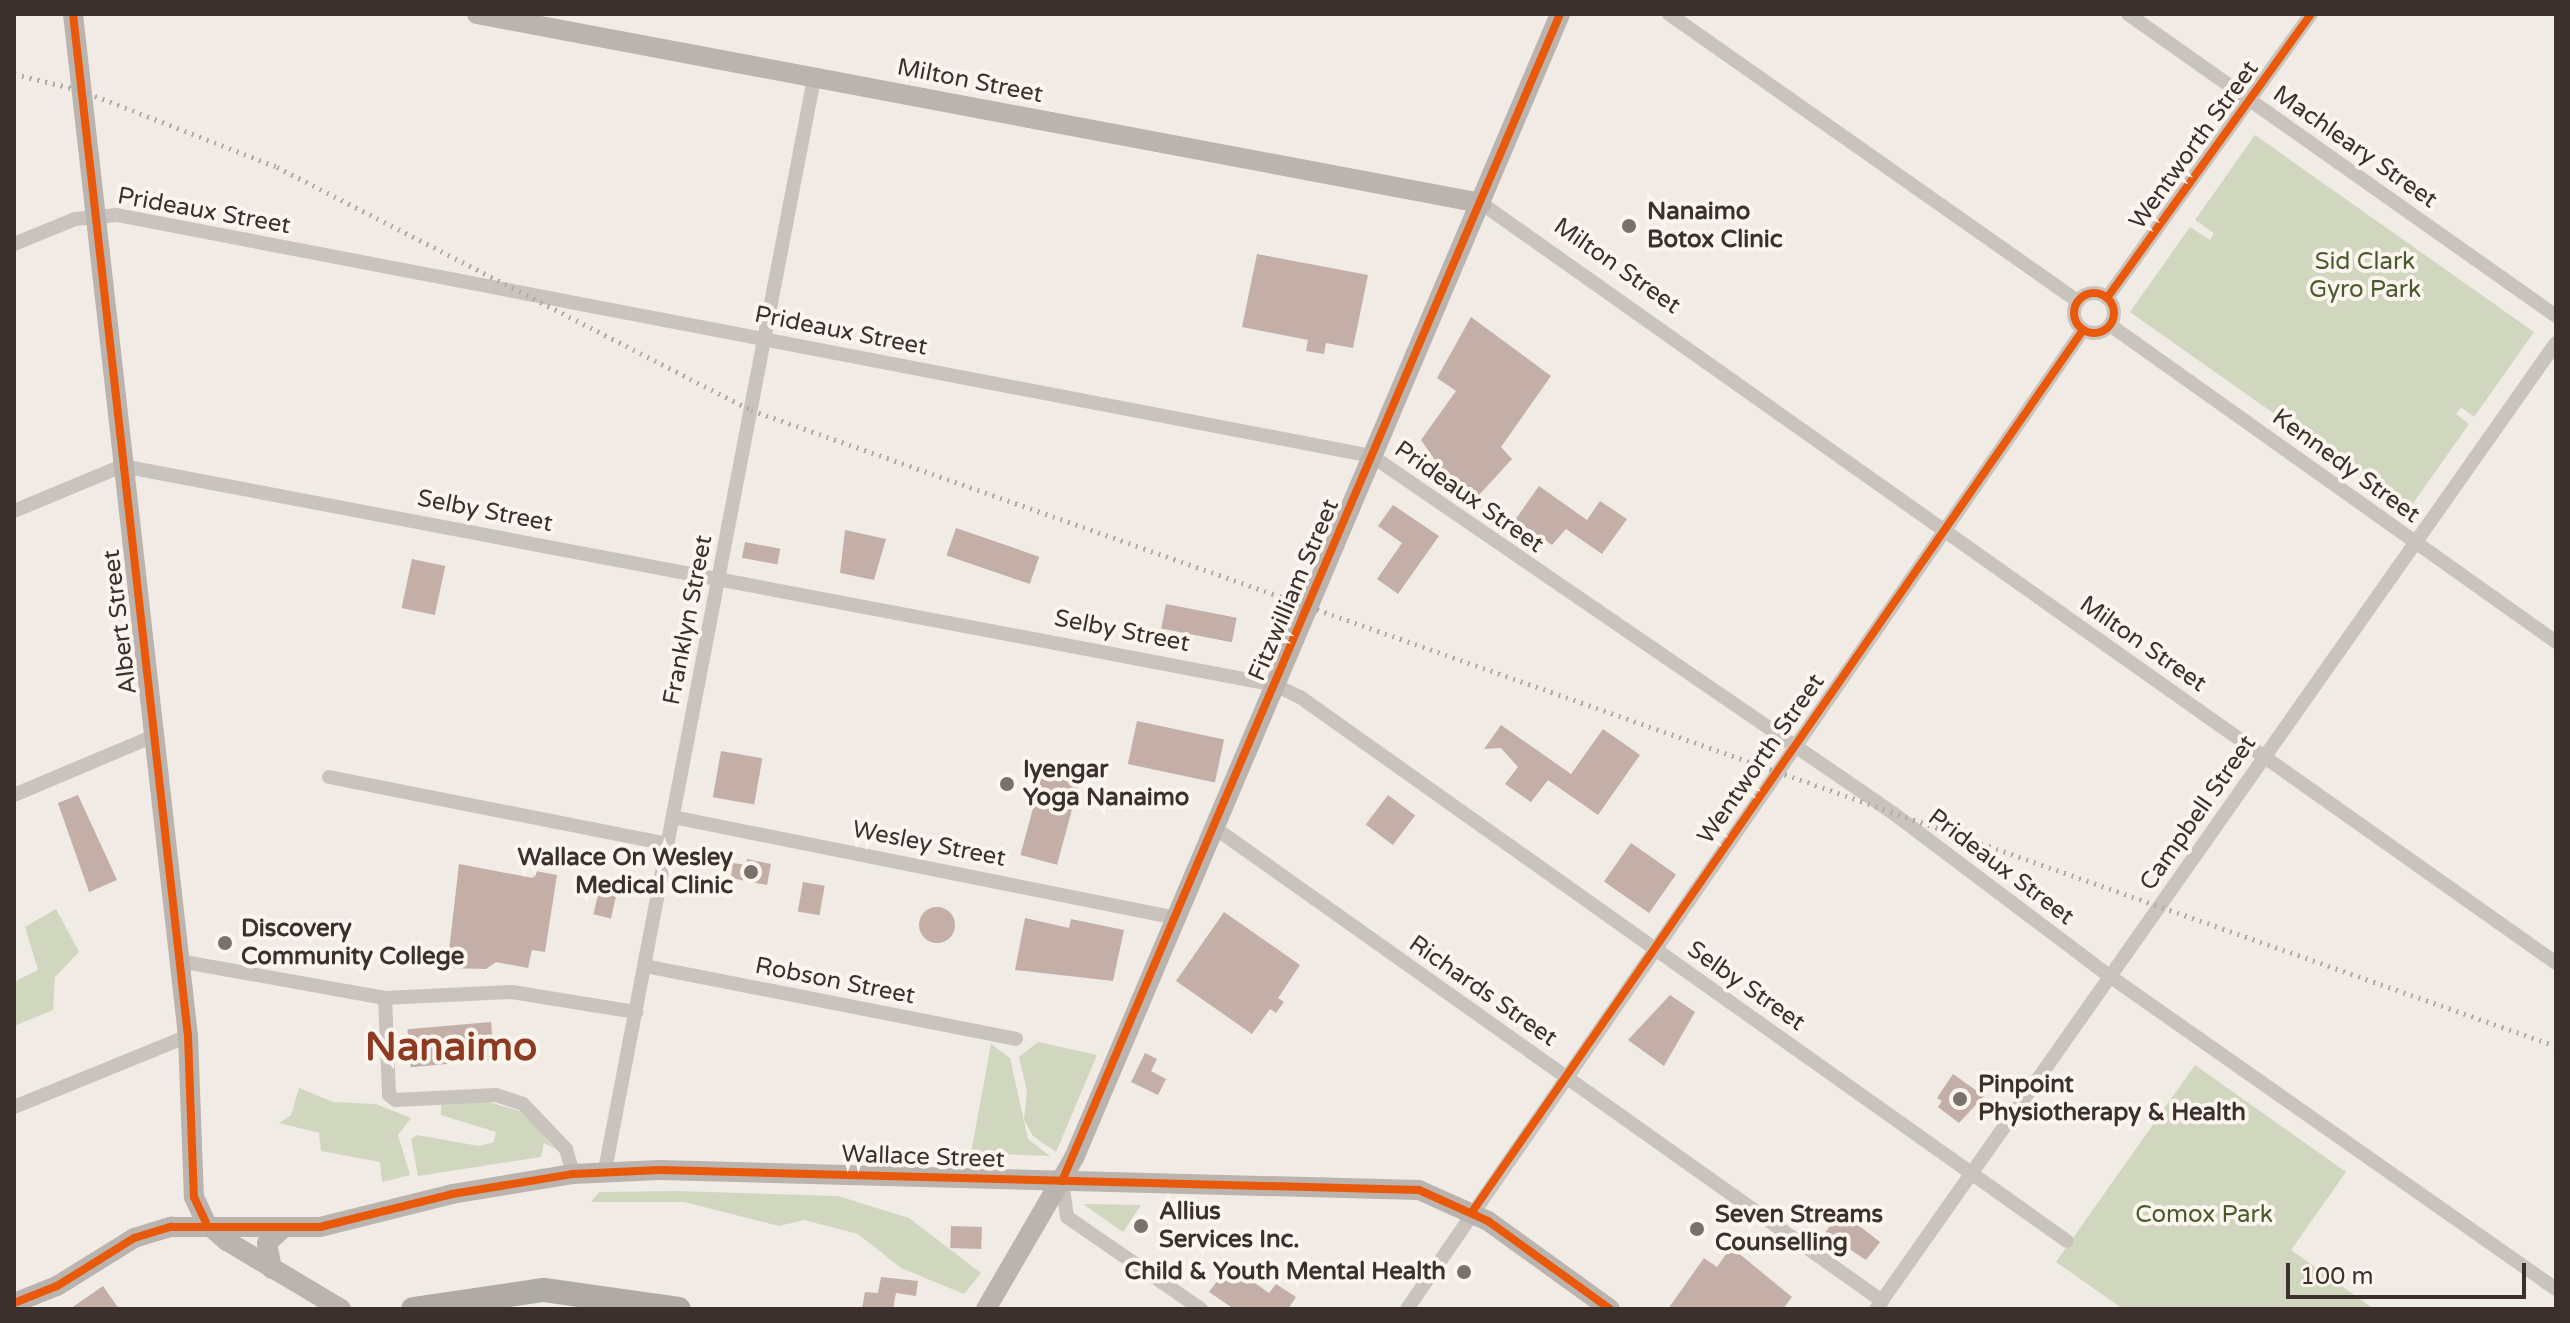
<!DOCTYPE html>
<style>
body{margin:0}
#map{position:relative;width:2570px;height:1323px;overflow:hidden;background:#f0ebe5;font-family:"Varela Round",sans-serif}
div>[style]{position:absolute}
.green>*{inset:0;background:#d1d6bf}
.building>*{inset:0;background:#c3afa7;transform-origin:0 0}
.round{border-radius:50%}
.street>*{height:14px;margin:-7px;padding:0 7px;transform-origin:7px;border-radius:7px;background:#c9c3be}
.street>.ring{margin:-7px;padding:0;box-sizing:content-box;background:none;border:14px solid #c9c3be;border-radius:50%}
.secondary>*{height:20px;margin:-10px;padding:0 10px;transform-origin:10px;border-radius:10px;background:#bab3ae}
.highway>*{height:24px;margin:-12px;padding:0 12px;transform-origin:12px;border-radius:12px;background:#afaaa4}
.rail>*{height:5px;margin-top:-2.5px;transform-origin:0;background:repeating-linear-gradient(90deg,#b1aca8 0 2px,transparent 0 8px)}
.cycleway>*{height:8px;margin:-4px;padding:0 4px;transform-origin:4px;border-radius:4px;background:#e8590c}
.cycleway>.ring{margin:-4px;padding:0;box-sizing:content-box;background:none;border:8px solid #e8590c;border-radius:50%}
.dots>*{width:22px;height:22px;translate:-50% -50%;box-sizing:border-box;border:4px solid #fbf5ee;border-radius:50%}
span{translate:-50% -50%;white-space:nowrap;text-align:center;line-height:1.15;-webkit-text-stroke:8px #fbf5ee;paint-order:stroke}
.street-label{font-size:24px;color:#3b302b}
.poi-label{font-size:24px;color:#3b302b;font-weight:700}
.left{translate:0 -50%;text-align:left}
.right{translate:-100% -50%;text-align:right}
.park-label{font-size:24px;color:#4a5a2e}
.town-label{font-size:40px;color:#8c3b22;font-weight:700}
.frame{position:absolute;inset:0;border:16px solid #3b302b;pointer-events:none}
.scale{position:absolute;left:2286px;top:1263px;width:240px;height:36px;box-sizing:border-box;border:4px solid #3b302b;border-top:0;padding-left:10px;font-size:24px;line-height:28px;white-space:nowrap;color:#3b302b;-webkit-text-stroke:6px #fbf5ee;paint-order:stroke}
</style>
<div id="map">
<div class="green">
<div style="clip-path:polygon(2255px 135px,2534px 332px,2474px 417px,2461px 407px,2456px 414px,2469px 424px,2409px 509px,2130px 312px,2190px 227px,2210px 240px,2214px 233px,2195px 220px)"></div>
<div style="clip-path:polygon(56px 909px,79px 952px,55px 977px,53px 1010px,14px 1026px,14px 982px,38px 970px,25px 927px)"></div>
<div style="clip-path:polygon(1038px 1042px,1097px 1055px,1056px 1152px,1033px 1136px,1024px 1120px,1027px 1091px,1019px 1057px)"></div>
<div style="clip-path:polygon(991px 1044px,1010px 1058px,1028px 1139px,1050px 1156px,971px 1153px)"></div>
<div style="clip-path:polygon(2195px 1065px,2346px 1172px,2291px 1250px,2374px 1309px,2123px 1309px,2056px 1262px)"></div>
<div style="clip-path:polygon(299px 1088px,333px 1102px,376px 1104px,411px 1118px,398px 1135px,410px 1175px,382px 1182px,380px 1162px,321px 1151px,319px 1133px,279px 1123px,291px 1115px)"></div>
<div style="clip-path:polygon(482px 1100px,523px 1112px,555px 1149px,544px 1143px,541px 1157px,418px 1176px,411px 1139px,417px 1135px,479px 1146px,494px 1142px,496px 1132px,441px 1115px,441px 1104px)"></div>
<div style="clip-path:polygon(678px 1191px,838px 1196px,909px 1218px,981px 1273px,964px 1294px,901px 1268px,858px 1234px,804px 1220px,779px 1226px,684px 1202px,591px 1202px,599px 1192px)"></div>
<div style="clip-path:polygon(1083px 1204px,1141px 1205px,1123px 1232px)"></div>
</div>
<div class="building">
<div style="clip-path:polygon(1257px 254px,1368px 275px,1353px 348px,1326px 343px,1324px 354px,1306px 351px,1308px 340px,1242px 327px)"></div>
<div style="clip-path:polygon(1471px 317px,1551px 376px,1501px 447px,1512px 459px,1479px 495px,1440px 467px,1421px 440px,1456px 391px,1437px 378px)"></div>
<div style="clip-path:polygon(1539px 486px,1587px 520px,1600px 501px,1627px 519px,1602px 554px,1566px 529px,1552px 545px,1515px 520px)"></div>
<div style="clip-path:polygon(1393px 505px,1439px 536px,1398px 594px,1377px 579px,1402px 543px,1378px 526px)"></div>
<div style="left:956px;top:528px;width:88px;height:29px;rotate:19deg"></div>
<div style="clip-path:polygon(845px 530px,886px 539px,874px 580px,840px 573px)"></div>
<div style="left:745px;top:542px;width:36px;height:16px;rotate:11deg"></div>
<div style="left:412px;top:559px;width:34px;height:50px;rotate:12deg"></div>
<div style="left:1166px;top:604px;width:72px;height:25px;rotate:11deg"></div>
<div style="left:1137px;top:721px;width:89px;height:44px;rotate:12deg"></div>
<div style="clip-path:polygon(1501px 725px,1571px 774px,1603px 729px,1640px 755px,1598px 815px,1548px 780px,1531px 802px,1505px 784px,1518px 767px,1501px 748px,1484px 749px)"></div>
<div style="left:721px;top:751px;width:42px;height:47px;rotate:10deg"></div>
<div style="left:1044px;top:767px;width:38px;height:91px;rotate:15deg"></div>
<div style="clip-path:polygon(78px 795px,117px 880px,89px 892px,58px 803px)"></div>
<div style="left:1388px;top:795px;width:34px;height:37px;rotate:37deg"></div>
<div style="left:1631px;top:843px;width:55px;height:47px;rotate:35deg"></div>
<div style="clip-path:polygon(747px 859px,771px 864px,767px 885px,731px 878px,733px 863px,746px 865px)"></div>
<div style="clip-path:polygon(459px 864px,533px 878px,535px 871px,557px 875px,545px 952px,532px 950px,528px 968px,496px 962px,486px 969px,447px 968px)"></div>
<div style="left:803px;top:882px;width:22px;height:30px;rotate:10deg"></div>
<div style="left:599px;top:890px;width:18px;height:25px;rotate:13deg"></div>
<div class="round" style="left:919px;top:907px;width:36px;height:36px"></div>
<div style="clip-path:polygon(1224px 912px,1300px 965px,1278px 998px,1284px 1002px,1276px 1013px,1270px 1009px,1252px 1034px,1176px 981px)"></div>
<div style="clip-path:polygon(1025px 918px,1069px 928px,1071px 919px,1124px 930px,1113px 981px,1015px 970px)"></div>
<div style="clip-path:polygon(1670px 995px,1695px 1012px,1664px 1066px,1628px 1040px)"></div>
<div style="left:491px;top:1022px;width:38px;height:84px;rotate:85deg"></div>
<div style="clip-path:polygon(1145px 1053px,1157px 1059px,1151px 1071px,1166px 1079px,1158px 1095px,1131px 1082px)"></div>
<div style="clip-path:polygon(1953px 1074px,1984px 1096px,1959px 1123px,1938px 1107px,1942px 1101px,1937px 1098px)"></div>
<div style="clip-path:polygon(1840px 1211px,1880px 1242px,1866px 1260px,1825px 1233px)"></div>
<div style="left:951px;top:1226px;width:31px;height:22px;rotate:2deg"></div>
<div style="clip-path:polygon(1731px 1247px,1792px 1297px,1783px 1309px,1668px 1309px,1704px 1258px,1717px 1267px)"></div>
<div style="clip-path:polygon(1229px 1265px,1269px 1293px,1276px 1284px,1296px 1297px,1288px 1309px,1234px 1309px,1209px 1292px)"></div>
<div style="clip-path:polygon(881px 1277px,918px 1281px,916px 1296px,896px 1293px,893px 1309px,862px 1309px,865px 1292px,878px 1293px)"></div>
<div style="clip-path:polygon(103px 1286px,119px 1309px,70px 1309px)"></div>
</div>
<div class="street">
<div style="left:1669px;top:14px;width:500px;rotate:35.1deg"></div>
<div style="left:2128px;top:14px;width:524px;rotate:35.21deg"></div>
<div style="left:1481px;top:203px;width:1317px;rotate:35.26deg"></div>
<div style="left:14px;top:244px;width:66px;rotate:-22.3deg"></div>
<div style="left:75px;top:219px;width:42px;rotate:-5.4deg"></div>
<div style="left:117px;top:215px;width:1278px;rotate:10.87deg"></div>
<div style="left:1372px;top:456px;width:632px;rotate:34.42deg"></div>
<div style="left:1893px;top:813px;width:273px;rotate:37deg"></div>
<div style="left:2111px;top:977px;width:543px;rotate:35.04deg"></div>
<div class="ring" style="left:2074px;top:293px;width:26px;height:26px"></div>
<div style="left:2107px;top:298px;width:350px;rotate:-54.3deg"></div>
<div style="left:2110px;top:325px;width:547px;rotate:35.4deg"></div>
<div style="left:14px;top:511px;width:117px;rotate:-22.6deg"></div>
<div style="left:122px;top:466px;width:1174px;rotate:10.75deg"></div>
<div style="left:1275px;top:685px;width:28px;rotate:26deg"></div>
<div style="left:1300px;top:697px;width:940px;rotate:35.35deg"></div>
<div style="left:329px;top:777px;width:346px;rotate:11.2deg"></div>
<div style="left:14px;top:795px;width:152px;rotate:-22.9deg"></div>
<div style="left:673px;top:817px;width:513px;rotate:11.35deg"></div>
<div style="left:1215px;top:828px;width:818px;rotate:35.34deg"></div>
<div style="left:179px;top:961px;width:209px;rotate:10.2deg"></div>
<div style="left:385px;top:998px;width:127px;rotate:-2.7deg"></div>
<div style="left:512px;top:992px;width:126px;rotate:9.2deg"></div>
<div style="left:645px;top:966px;width:378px;rotate:11.1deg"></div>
<div style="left:385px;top:998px;width:97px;rotate:87.6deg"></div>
<div style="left:389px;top:1095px;width:9px;rotate:36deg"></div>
<div style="left:396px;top:1100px;width:100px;rotate:-2.9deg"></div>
<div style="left:496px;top:1095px;width:28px;rotate:18deg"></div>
<div style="left:523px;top:1104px;width:62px;rotate:46.3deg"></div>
<div style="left:566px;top:1149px;width:26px;rotate:74deg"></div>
<div style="left:14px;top:1107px;width:188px;rotate:-22.2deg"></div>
<div style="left:605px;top:1170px;width:1111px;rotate:-79.16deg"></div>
<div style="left:1062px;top:1181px;width:36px;rotate:82deg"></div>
<div style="left:1067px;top:1217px;width:163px;rotate:34.5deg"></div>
<div style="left:1407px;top:1309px;width:1190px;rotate:-55.37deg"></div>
<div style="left:1876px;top:1309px;width:1181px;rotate:-54.86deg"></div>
</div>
<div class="secondary">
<div style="left:73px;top:14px;width:1028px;rotate:83.58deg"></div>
<div style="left:188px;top:1036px;width:161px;rotate:87.9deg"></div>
<div style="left:194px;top:1197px;width:29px;rotate:65deg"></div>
<div style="left:206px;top:1223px;width:28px;rotate:41deg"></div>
<div style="left:227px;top:1241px;width:133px;rotate:30.8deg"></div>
<div style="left:477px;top:14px;width:1022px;rotate:10.66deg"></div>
<div style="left:272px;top:1269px;width:26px;rotate:-101deg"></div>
<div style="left:267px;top:1243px;width:23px;rotate:-43deg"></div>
<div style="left:14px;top:1303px;width:46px;rotate:-21.6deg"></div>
<div style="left:57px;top:1286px;width:91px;rotate:-31.9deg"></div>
<div style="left:134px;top:1238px;width:39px;rotate:-17deg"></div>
<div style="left:171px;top:1227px;width:149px"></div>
<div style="left:320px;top:1227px;width:136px;rotate:-14deg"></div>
<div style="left:452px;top:1194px;width:123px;rotate:-9.4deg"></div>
<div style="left:573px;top:1174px;width:87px;rotate:-2.6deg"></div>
<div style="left:660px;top:1170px;width:759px;rotate:1.51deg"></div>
<div style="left:1419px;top:1190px;width:76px;rotate:24.2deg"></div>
<div style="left:1488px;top:1221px;width:150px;rotate:35.8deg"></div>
<div style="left:986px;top:1309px;width:175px;rotate:-59.8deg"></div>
<div style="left:1074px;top:1158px;width:1243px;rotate:-66.98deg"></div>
</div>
<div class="highway">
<div style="left:413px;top:1309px;width:132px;rotate:-8.3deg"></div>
<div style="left:544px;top:1290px;width:136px;rotate:8deg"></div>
</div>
<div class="rail">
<div style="left:14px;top:74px;width:68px;rotate:13.6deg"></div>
<div style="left:80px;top:90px;width:212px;rotate:21.3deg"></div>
<div style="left:277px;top:167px;width:533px;rotate:27.14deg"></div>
<div style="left:751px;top:410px;width:1914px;rotate:19.41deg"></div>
</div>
<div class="cycleway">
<div style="left:73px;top:14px;width:1028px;rotate:83.58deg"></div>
<div style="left:188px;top:1036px;width:161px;rotate:87.9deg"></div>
<div style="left:194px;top:1197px;width:29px;rotate:65deg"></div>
<div class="ring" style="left:2074px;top:293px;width:32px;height:32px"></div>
<div style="left:2107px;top:298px;width:350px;rotate:-54.3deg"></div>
<div style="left:1062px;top:1181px;width:1269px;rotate:-66.89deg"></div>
<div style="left:1472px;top:1212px;width:1073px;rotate:-55.29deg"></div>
<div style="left:14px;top:1303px;width:46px;rotate:-21.6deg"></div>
<div style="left:57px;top:1286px;width:91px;rotate:-31.9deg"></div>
<div style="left:134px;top:1238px;width:39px;rotate:-17deg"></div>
<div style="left:171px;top:1227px;width:149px"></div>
<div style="left:320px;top:1227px;width:136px;rotate:-14deg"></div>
<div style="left:452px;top:1194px;width:123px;rotate:-9.4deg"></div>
<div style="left:573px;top:1174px;width:87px;rotate:-2.6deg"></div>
<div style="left:660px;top:1170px;width:759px;rotate:1.51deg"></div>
<div style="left:1419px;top:1190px;width:76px;rotate:24.2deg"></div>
<div style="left:1488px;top:1221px;width:150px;rotate:35.8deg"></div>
</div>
<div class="dots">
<div style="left:1629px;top:226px;background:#7a716c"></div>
<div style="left:1007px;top:784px;background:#7a716c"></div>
<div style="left:751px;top:872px;background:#7a716c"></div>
<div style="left:225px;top:943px;background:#7a716c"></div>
<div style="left:1960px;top:1099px;background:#7a716c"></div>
<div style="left:1141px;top:1226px;background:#7a716c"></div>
<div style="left:1697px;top:1229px;background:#7a716c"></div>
<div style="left:1464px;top:1272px;background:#7a716c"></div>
</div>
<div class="street-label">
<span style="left:970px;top:81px;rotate:11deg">Milton Street</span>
<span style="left:2194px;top:145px;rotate:-54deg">Wentworth Street</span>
<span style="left:2355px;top:147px;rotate:35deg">Machleary Street</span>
<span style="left:204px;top:211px;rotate:10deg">Prideaux Street</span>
<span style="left:1617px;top:266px;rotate:35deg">Milton Street</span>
<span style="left:841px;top:331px;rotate:11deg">Prideaux Street</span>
<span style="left:2346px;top:466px;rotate:36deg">Kennedy Street</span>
<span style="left:1469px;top:497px;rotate:35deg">Prideaux Street</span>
<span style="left:485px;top:511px;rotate:11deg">Selby Street</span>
<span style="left:1294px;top:590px;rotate:-67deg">Fitzwilliam Street</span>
<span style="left:688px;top:620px;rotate:-79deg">Franklyn Street</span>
<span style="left:120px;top:622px;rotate:-97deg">Albert Street</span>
<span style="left:1122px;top:631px;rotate:11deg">Selby Street</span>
<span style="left:2143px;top:644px;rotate:35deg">Milton Street</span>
<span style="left:1761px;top:759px;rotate:-55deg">Wentworth Street</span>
<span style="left:2198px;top:813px;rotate:-55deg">Campbell Street</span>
<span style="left:929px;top:844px;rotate:11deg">Wesley Street</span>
<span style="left:2001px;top:867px;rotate:37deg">Prideaux Street</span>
<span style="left:835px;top:981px;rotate:11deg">Robson Street</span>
<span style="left:1746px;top:986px;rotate:35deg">Selby Street</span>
<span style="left:1483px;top:991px;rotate:35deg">Richards Street</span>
<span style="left:923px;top:1157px;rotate:2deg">Wallace Street</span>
</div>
<div class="poi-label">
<span class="left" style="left:1647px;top:226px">Nanaimo<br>Botox Clinic</span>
<span class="left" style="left:1023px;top:784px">Iyengar<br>Yoga Nanaimo</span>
<span class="right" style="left:733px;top:872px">Wallace On Wesley<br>Medical Clinic</span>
<span class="left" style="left:241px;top:943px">Discovery<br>Community College</span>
<span class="left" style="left:1978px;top:1099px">Pinpoint<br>Physiotherapy &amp; Health</span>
<span class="left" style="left:1159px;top:1226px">Allius<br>Services Inc.</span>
<span class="left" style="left:1715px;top:1229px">Seven Streams<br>Counselling</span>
<span class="right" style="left:1446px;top:1272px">Child &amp; Youth Mental Health</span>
</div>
<div class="park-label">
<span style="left:2365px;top:276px">Sid Clark<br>Gyro Park</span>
<span style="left:2204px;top:1215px">Comox Park</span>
</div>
<div class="town-label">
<span style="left:451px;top:1047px">Nanaimo</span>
</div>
<div class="frame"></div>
<div class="scale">100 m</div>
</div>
